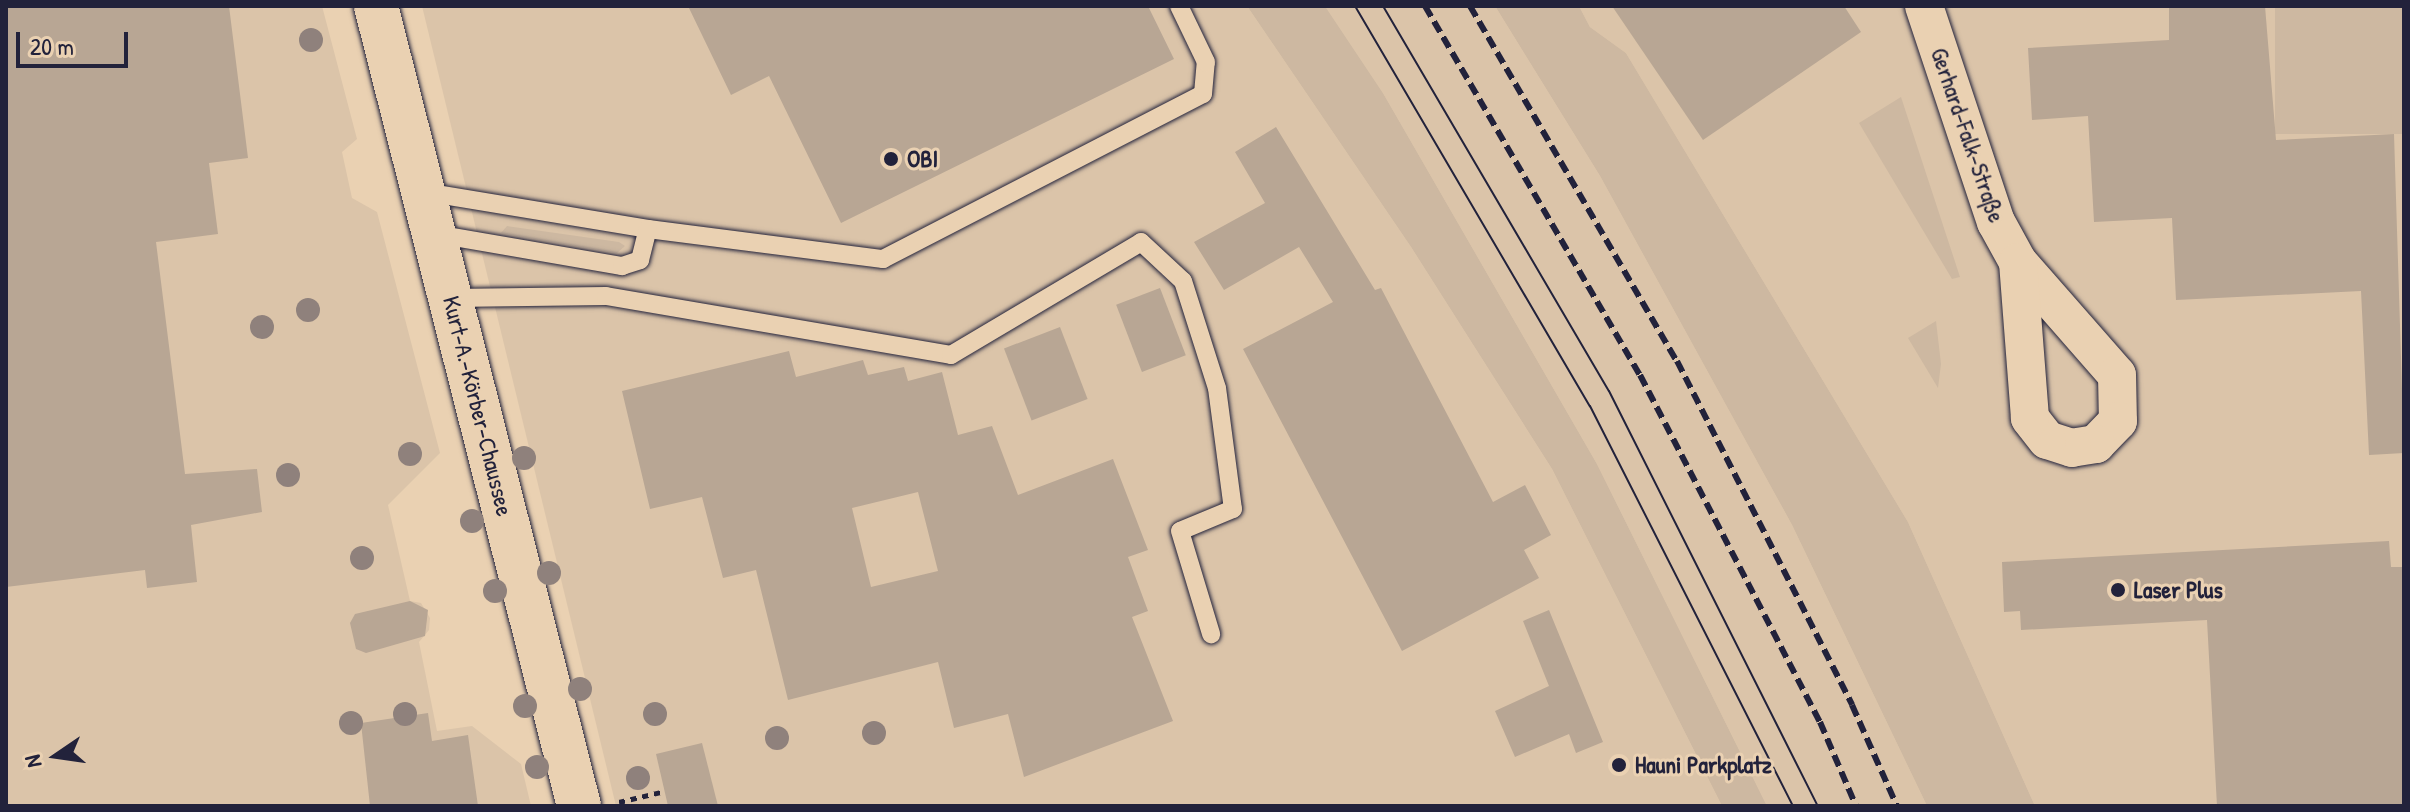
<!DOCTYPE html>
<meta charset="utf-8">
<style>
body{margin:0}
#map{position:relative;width:2410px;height:812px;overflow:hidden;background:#ead1b2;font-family:"Patrick Hand",sans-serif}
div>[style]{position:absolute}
.built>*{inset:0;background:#dbc4a9}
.green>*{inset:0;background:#cdb8a1;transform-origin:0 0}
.building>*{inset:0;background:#b8a694;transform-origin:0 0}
.path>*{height:5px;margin-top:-2.5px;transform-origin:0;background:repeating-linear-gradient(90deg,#22223b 0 6px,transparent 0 12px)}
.roads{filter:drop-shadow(0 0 2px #22223b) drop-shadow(0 0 2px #22223b)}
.lane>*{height:18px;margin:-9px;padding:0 9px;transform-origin:9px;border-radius:9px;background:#ead1b2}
.street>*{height:38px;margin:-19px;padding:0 19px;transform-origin:19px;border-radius:19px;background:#ead1b2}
.secondary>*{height:44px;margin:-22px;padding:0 22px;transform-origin:22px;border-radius:22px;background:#ead1b2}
.tram>*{height:2px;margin:-1px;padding:0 1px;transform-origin:1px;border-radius:1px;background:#22223b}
.rail>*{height:6px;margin-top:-3px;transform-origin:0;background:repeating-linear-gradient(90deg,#22223b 0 12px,transparent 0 18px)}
.trees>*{width:24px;height:24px;margin:-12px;border-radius:50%;background:#8f817c}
.dots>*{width:22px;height:22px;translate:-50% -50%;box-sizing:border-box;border:4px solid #ead1b2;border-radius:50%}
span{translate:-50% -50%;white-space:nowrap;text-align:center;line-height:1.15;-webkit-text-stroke:6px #ead1b2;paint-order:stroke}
.street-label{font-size:24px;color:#22223b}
.poi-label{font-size:24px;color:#22223b;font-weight:700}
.left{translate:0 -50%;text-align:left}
.frame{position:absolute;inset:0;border:8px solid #22223b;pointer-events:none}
.north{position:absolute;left:16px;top:716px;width:80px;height:80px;-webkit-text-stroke:6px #ead1b2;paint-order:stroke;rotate:257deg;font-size:22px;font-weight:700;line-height:32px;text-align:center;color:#22223b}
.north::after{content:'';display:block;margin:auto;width:28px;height:36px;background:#22223b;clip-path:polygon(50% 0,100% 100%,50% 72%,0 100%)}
.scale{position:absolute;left:16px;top:32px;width:112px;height:36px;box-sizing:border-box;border:4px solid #22223b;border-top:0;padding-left:10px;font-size:24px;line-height:28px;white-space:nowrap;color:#22223b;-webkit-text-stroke:6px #ead1b2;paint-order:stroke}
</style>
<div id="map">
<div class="built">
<div style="clip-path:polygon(6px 6px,322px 6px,357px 139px,342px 152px,352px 198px,377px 212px,440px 453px,388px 505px,410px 601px,421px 603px,430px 618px,429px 630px,419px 642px,437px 731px,472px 726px,521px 764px,531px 806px,6px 806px)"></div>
<div style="clip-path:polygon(422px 6px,1247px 6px,1411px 247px,1552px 469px,1722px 806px,616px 806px)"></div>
<div style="clip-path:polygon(1325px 6px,1495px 6px,1600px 176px,1792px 525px,1927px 806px,1767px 806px,1597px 464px,1383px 93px)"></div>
<div style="clip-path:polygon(1579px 6px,2275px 6px,2278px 133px,2404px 130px,2404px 806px,2035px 806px,1908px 522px,1626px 53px,1590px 27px)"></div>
</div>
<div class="green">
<div style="clip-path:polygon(1247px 6px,1325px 6px,1383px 93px,1597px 464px,1767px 806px,1722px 806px,1552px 469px,1411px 247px)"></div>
<div style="clip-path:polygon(1495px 6px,1579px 6px,1590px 27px,1626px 53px,1908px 522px,2035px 806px,1927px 806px,1792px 525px,1600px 176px)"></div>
<div style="left:2275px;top:6px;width:129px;height:128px"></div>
<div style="clip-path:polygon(1901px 97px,1960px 277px,1952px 279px,1859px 123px)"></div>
<div style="clip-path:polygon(507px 226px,619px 242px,625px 246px,617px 253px,501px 233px)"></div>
<div style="clip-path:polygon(1936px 321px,1941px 364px,1938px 388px,1908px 338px)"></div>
</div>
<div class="building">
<div style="clip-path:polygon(6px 6px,229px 6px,248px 158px,209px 163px,218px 234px,156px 242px,185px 474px,257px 469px,262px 512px,191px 525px,197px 582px,147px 588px,145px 570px,6px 587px)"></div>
<div style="clip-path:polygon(688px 6px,1148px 6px,1174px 59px,841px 223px,769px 76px,731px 95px)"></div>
<div style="clip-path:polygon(1612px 6px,1844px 6px,1861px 32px,1703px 140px)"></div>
<div style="clip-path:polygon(2169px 6px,2265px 6px,2276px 140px,2394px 134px,2404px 453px,2369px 455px,2361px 291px,2176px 300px,2172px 218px,2094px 222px,2088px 116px,2032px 120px,2028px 48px,2169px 40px)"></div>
<div style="clip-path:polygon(1276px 127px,1375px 290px,1381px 288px,1493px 502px,1525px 485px,1551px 535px,1524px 550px,1539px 578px,1402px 651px,1243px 349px,1333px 302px,1299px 247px,1224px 290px,1194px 242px,1265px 203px,1235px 152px)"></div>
<div style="left:1160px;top:288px;width:72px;height:47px;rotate:69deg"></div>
<div style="left:1060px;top:327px;width:77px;height:60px;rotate:69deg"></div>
<div style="clip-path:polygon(evenodd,789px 351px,796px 377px,863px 360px,868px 375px,904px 367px,908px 381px,942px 372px,958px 435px,992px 426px,1018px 495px,1113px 459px,1148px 550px,1128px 557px,1148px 611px,1132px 617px,1173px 721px,1024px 777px,1008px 714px,954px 728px,938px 662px,788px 700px,756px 570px,723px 578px,702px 497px,650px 509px,622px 391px,789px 351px,918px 492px,938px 571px,871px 587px,852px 508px,918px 492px)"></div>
<div style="clip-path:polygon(2389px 541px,2391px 567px,2404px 567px,2404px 806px,2217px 806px,2207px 620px,2021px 630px,2020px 611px,2004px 612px,2002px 562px)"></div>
<div style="clip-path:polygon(410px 601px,428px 610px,425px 636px,366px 653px,356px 649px,350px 623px,355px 614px)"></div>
<div style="clip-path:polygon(1549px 610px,1603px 742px,1576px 753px,1569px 734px,1515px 757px,1495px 711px,1549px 686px,1523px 621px)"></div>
<div style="clip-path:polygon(428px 713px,432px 741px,468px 735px,478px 806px,370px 806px,361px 723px)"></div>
<div style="clip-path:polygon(702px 743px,718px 806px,668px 806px,656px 754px)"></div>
</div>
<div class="path">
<div style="left:619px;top:802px;width:47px;rotate:-13.4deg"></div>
</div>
<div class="roads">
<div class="lane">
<div style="left:425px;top:192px;width:226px;rotate:9.4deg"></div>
<div style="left:648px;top:229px;width:237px;rotate:7.3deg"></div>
<div style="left:883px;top:259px;width:360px;rotate:-27.3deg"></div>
<div style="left:1203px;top:94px;width:32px;rotate:-85deg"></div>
<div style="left:1206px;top:62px;width:62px;rotate:-115.7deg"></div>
<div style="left:436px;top:234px;width:189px;rotate:9.8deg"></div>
<div style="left:622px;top:266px;width:19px;rotate:-18deg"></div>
<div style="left:640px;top:260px;width:32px;rotate:-76deg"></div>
<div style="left:450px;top:298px;width:156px;rotate:-0.7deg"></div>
<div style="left:606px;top:296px;width:350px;rotate:9.7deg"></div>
<div style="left:951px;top:355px;width:221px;rotate:-30.7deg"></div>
<div style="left:1141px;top:242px;width:57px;rotate:42.9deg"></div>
<div style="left:1183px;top:281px;width:112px;rotate:72.4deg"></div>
<div style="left:1217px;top:388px;width:122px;rotate:82.5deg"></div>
<div style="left:1233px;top:509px;width:57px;rotate:157.5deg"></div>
<div style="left:1180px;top:531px;width:108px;rotate:73.2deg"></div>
</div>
<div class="street">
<div style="left:1924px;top:6px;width:228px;rotate:71.6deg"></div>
<div style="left:1996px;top:222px;width:46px;rotate:61.2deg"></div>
<div style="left:2018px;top:262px;width:150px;rotate:48.8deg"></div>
<div style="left:2117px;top:375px;width:46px;rotate:88.8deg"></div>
<div style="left:2118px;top:421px;width:32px;rotate:134deg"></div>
<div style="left:2096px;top:444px;width:24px;rotate:171deg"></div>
<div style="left:2072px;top:448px;width:26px;rotate:-162deg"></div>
<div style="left:2047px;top:440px;width:28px;rotate:-128deg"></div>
<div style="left:2030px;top:418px;width:156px;rotate:-94.4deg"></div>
</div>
<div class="secondary">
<div style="left:376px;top:6px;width:825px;rotate:75.76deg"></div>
</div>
</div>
<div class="tram">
<div style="left:1355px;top:6px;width:464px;rotate:59.6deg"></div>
<div style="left:1590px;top:406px;width:449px;rotate:63.1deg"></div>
<div style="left:1383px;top:6px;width:446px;rotate:59.6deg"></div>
<div style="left:1609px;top:391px;width:465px;rotate:63.3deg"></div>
</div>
<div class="rail">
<div style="left:1425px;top:6px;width:427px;rotate:59.8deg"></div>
<div style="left:1640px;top:375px;width:391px;rotate:62.6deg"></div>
<div style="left:1820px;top:722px;width:91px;rotate:66.8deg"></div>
<div style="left:1470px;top:6px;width:411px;rotate:59.8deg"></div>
<div style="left:1677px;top:361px;width:386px;rotate:63deg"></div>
<div style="left:1852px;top:705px;width:111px;rotate:66deg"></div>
</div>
<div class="trees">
<div style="left:311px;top:40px"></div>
<div style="left:308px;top:310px"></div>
<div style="left:262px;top:327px"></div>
<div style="left:410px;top:454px"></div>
<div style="left:524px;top:458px"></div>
<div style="left:288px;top:475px"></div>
<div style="left:472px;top:521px"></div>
<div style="left:362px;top:558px"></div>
<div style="left:549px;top:573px"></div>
<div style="left:495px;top:591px"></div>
<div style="left:580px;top:689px"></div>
<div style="left:525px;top:706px"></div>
<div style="left:405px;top:714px"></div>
<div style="left:655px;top:714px"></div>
<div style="left:351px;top:723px"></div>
<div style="left:874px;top:733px"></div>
<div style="left:777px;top:738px"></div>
<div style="left:537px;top:767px"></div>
<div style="left:638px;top:778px"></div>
</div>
<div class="dots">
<div style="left:891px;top:159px;background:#22223b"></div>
<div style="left:2118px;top:590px;background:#22223b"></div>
<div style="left:1619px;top:765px;background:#22223b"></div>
</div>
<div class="street-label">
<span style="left:1968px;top:135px;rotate:71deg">Gerhard-Falk-Straße</span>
<span style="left:478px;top:406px;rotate:76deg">Kurt-A.-Körber-Chaussee</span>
</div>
<div class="poi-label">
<span class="left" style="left:907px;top:159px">OBI</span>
<span class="left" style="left:2134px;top:590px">Laser Plus</span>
<span class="left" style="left:1635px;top:765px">Hauni Parkplatz</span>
</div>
<div class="frame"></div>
<div class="north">N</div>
<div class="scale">20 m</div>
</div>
